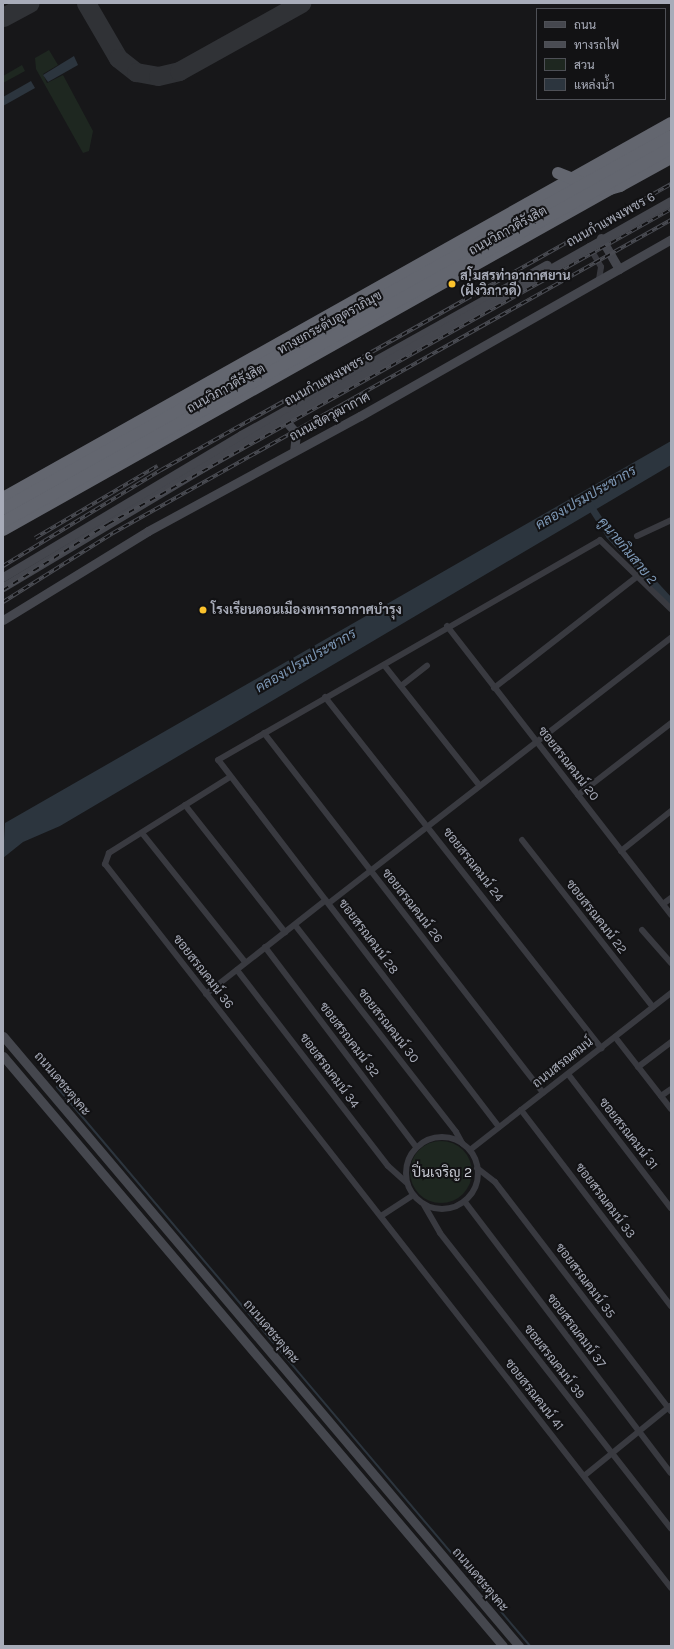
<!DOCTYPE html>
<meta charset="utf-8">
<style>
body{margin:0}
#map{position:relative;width:674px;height:1649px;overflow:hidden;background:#171719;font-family:Karla,Sarabun,sans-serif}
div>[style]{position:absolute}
.green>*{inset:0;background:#1e2720}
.round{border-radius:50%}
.water>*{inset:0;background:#2c353e}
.stream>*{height:2px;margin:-1px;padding:0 1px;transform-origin:1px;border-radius:1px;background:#2c353e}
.canal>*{height:7px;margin:-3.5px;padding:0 3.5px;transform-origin:3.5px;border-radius:3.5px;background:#2c353e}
.taxiway>*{height:19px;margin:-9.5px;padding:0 9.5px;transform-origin:9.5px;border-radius:9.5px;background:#303236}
.street>*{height:6px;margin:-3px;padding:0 3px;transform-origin:3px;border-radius:3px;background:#393a40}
.street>.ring{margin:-3px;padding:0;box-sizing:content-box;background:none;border:6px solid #393a40;border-radius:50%}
.secondary>*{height:9px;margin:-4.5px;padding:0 4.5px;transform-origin:4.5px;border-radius:4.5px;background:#45474e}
.highway>*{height:12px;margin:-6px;padding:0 6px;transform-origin:6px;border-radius:6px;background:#63666f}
.rail>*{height:3.5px;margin-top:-1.75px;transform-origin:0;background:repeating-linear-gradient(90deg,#121214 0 6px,#4a4c53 0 12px);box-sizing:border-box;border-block:1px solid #4a4c53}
.highway-bridge>*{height:12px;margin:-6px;padding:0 6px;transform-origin:6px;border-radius:6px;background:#63666f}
.dots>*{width:11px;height:11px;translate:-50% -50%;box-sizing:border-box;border:2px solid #121214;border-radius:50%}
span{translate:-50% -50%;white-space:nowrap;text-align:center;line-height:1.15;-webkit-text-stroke:4px #121214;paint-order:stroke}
.street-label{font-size:13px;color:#a8acb9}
.poi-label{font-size:13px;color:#a8acb9;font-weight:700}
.left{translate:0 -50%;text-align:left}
.water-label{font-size:14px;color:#7d98b6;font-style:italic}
.neighbourhood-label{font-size:14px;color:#c9ccd5}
.frame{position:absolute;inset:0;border:4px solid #a8acb9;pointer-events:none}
.legend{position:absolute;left:536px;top:8px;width:130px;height:92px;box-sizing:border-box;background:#121214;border:1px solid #4e5056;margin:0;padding:5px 7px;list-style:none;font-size:12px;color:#a8acb9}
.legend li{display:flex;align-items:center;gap:8px;height:20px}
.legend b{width:20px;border:1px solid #4e5056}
</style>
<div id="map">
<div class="green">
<div style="clip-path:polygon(49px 50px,58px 65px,43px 74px,47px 83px,63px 75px,93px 131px,89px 151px,83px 153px,36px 69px,35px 58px)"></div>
<div style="clip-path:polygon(22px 65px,25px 71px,3px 83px,3px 76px)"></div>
<div class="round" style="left:410px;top:1141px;width:62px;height:62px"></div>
</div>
<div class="water">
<div style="clip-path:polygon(74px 56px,78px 65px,48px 82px,43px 75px)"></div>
<div style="clip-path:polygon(31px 81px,35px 88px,3px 106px,3px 97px)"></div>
<div style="clip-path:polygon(671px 441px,671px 465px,60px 826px,23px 842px,3px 858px,5px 823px)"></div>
</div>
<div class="stream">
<div style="left:57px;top:1087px;width:732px;rotate:49.76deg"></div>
</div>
<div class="canal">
<div style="left:589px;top:504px;width:37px;rotate:57deg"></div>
<div style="left:609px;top:535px;width:91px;rotate:47.2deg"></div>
</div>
<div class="taxiway">
<div style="left:86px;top:3px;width:64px;rotate:59.8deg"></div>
<div style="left:118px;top:58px;width:23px;rotate:38deg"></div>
<div style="left:136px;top:72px;width:22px;rotate:10deg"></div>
<div style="left:158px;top:76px;width:22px;rotate:-13deg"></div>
<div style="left:179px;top:71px;width:140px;rotate:-29.1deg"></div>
<div style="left:3px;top:17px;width:30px;rotate:-28deg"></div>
</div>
<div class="street">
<div style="left:589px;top:246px;width:24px;rotate:60deg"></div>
<div style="left:601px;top:267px;width:13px;rotate:99deg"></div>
<div style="left:637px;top:536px;width:38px;rotate:-25deg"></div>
<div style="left:447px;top:626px;width:366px;rotate:52.2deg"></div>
<div style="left:384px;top:665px;width:153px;rotate:51.6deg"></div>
<div style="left:401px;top:686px;width:33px;rotate:-38deg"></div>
<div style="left:494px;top:688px;width:184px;rotate:-37.9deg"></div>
<div style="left:325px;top:697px;width:447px;rotate:51.8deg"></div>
<div style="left:264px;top:733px;width:455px;rotate:52.2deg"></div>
<div style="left:230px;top:777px;width:143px;rotate:147.9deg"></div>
<div style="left:109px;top:853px;width:12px;rotate:110deg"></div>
<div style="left:105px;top:864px;width:919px;rotate:51.98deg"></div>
<div style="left:578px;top:795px;width:118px;rotate:-37.7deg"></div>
<div style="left:185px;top:805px;width:162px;rotate:51.8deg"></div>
<div style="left:142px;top:833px;width:165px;rotate:51.4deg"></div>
<div style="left:522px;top:840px;width:212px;rotate:51.9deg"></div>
<div style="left:621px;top:851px;width:64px;rotate:-38.7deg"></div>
<div style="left:329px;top:903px;width:433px;rotate:-37.8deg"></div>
<div style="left:663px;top:904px;width:10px;rotate:-37deg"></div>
<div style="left:295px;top:925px;width:262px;rotate:52.1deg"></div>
<div style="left:456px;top:1132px;width:13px;rotate:61deg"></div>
<div style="left:642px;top:930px;width:44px;rotate:48.7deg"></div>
<div style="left:265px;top:947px;width:251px;rotate:52.9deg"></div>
<div style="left:237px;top:970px;width:247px;rotate:52.4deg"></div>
<div style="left:388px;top:1166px;width:24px;rotate:42deg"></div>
<div style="left:206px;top:994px;width:152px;rotate:-38.1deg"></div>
<div style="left:615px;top:1037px;width:91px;rotate:52.1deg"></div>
<div style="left:638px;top:1067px;width:41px;rotate:-37.1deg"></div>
<div style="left:568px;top:1074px;width:169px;rotate:52.5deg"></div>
<div style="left:661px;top:1096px;width:12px;rotate:-35deg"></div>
<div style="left:521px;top:1110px;width:247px;rotate:52.6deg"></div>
<div style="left:499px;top:1127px;width:462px;rotate:-127.4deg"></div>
<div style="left:218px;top:760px;width:441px;rotate:-29.9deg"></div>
<div style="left:600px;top:540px;width:99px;rotate:44.2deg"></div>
<div class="ring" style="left:406px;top:1137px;width:66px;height:66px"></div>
<div style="left:470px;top:1150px;width:255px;rotate:-38deg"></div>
<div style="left:477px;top:1168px;width:23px;rotate:38deg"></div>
<div style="left:495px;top:1182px;width:289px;rotate:52.5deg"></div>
<div style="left:465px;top:1202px;width:340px;rotate:52.8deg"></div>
<div style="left:424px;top:1205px;width:32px;rotate:60deg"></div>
<div style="left:440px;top:1233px;width:375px;rotate:52deg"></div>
<div style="left:381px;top:1216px;width:38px;rotate:-33deg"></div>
<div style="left:584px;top:1476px;width:111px;rotate:-39.1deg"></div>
</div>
<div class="secondary">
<div style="left:601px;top:238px;width:36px;rotate:60deg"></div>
<div style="left:284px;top:419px;width:18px;rotate:49deg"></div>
<div style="left:296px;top:433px;width:18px;rotate:96deg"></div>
<div style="left:3px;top:577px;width:277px;rotate:-30.8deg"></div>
<div style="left:241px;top:435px;width:350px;rotate:-29.1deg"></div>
<div style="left:3px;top:587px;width:327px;rotate:-30.9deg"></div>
<div style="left:284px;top:419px;width:444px;rotate:-29.4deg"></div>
<div style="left:3px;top:620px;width:170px;rotate:-31.5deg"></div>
<div style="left:148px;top:531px;width:241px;rotate:-28.5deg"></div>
<div style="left:360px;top:416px;width:358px;rotate:-29.6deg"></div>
<div style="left:3px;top:1036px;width:799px;rotate:49.77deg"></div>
<div style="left:3px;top:1056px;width:773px;rotate:49.72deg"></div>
</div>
<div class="highway">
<div style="left:3px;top:498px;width:766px;rotate:-29.31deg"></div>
<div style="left:3px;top:530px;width:698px;rotate:-29.32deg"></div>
</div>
<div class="rail">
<div style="left:35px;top:538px;width:142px;rotate:-30.5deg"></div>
<div style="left:3px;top:566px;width:185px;rotate:-31.3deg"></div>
<div style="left:161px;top:470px;width:585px;rotate:-29.28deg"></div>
<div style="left:3px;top:590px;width:124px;rotate:-32.2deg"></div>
<div style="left:108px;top:524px;width:645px;rotate:-29.23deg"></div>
<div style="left:3px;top:602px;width:130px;rotate:-32.1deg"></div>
<div style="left:113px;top:533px;width:640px;rotate:-29.29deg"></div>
</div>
<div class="highway-bridge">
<div style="left:558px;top:173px;width:48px;rotate:21.8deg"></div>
<div style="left:603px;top:191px;width:18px;rotate:-16deg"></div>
<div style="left:620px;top:186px;width:58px;rotate:-28.8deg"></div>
<div style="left:3px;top:509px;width:765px;rotate:-29.18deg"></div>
<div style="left:3px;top:522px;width:766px;rotate:-29.24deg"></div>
</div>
<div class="dots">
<div style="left:452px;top:284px;background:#fbc22c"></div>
<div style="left:203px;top:610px;background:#fbc22c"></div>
</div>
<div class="street-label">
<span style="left:611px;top:220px;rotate:-29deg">ถนนกำแพงเพชร 6</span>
<span style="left:508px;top:231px;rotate:-29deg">ถนนวิภาวดีรังสิต</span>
<span style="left:330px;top:323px;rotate:-29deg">ทางยกระดับอุตราภิมุข</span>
<span style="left:329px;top:379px;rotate:-29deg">ถนนกำแพงเพชร 6</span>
<span style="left:226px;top:389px;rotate:-29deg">ถนนวิภาวดีรังสิต</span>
<span style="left:330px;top:417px;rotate:-28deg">ถนนเชิดวุฒากาศ</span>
<span style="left:568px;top:764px;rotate:52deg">ซอยสรณคมน์ 20</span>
<span style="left:473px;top:865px;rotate:52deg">ซอยสรณคมน์ 24</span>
<span style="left:412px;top:906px;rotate:52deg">ซอยสรณคมน์ 26</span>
<span style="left:596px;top:917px;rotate:52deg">ซอยสรณคมน์ 22</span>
<span style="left:368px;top:937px;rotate:53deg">ซอยสรณคมน์ 28</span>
<span style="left:203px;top:972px;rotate:52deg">ซอยสรณคมน์ 36</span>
<span style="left:388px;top:1026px;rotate:52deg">ซอยสรณคมน์ 30</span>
<span style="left:349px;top:1040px;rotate:53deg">ซอยสรณคมน์ 32</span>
<span style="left:563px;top:1063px;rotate:-38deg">ถนนสรณคมน์</span>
<span style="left:329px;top:1071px;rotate:53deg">ซอยสรณคมน์ 34</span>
<span style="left:62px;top:1084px;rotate:50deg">ถนนเดชะตุงคะ</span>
<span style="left:628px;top:1134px;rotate:52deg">ซอยสรณคมน์ 31</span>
<span style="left:605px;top:1201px;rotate:53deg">ซอยสรณคมน์ 33</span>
<span style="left:585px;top:1281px;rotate:53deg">ซอยสรณคมน์ 35</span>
<span style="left:576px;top:1331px;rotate:53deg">ซอยสรณคมน์ 37</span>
<span style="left:271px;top:1332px;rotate:50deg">ถนนเดชะตุงคะ</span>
<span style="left:554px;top:1362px;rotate:52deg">ซอยสรณคมน์ 39</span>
<span style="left:534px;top:1395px;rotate:52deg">ซอยสรณคมน์ 41</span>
<span style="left:480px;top:1580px;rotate:50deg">ถนนเดชะตุงคะ</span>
</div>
<div class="poi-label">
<span class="left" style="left:460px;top:284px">สโมสรท่าอากาศยาน<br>(ฝั่งวิภาวดี)</span>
<span class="left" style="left:211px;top:610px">โรงเรียนดอนเมืองทหารอากาศบำรุง</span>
</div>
<div class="water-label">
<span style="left:586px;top:498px;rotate:-30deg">คลองเปรมประชากร</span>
<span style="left:627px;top:551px;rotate:50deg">คูนายกิมสาย 2</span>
<span style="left:306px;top:661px;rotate:-30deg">คลองเปรมประชากร</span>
</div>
<div class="neighbourhood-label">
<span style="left:442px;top:1173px">ปิ่นเจริญ 2</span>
</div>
<div class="frame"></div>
<ul class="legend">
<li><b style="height:5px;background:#45474e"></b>ถนน</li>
<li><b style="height:5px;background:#4a4c53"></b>ทางรถไฟ</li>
<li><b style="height:11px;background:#1e2720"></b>สวน</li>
<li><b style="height:11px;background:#2c353e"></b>แหล่งน้ำ</li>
</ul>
</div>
